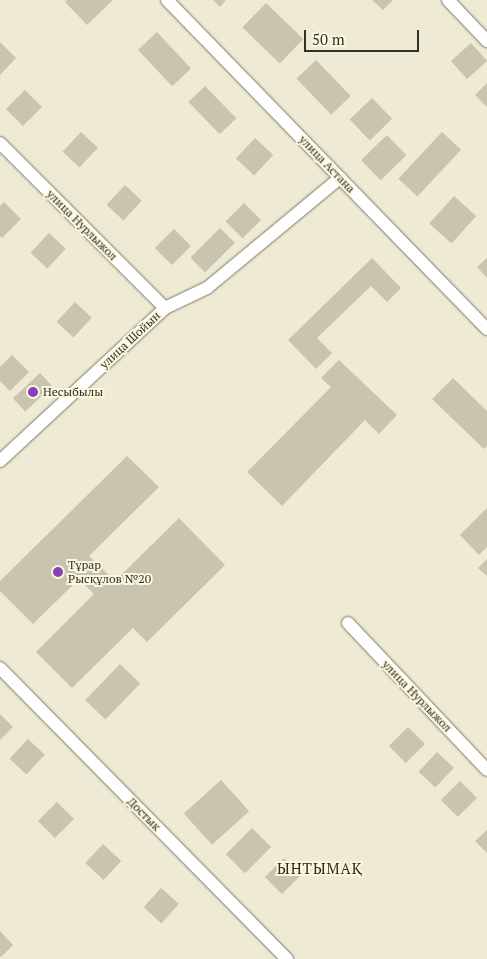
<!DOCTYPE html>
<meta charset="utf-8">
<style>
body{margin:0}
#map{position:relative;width:487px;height:959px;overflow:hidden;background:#efead3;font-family:"PT Serif",serif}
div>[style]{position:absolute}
.building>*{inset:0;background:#c9c4ae;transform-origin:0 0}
.roads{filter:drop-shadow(0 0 1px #7d7964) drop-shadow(0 0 1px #7d7964)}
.street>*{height:12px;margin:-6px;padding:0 6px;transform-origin:6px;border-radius:6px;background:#fff}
.dots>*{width:14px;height:14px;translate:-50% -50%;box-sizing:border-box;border:2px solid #fcf7e0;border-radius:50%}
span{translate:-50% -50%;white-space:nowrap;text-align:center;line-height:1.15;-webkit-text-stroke:4px #fcf7e0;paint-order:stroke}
.street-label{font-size:12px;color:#323128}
.poi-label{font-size:12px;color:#323128}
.left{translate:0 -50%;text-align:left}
.quarter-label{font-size:15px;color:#2e2a18;letter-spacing:1px}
.scale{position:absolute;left:304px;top:30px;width:115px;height:22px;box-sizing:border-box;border:2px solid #323128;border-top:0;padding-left:6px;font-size:15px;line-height:18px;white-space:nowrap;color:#323128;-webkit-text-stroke:4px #fcf7e0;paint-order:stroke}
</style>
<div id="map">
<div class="building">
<div style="clip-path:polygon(67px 0,113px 0,87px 25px,65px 2px)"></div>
<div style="clip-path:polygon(213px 0,226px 0,220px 7px)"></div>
<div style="clip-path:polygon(372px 0,393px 0,383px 10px)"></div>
<div style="left:266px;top:3px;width:52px;height:34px;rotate:44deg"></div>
<div style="left:157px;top:32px;width:50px;height:26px;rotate:47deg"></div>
<div style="clip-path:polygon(0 42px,16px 58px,0 75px)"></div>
<div style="left:471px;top:43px;width:24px;height:27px;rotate:48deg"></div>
<div style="left:316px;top:60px;width:50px;height:27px;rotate:46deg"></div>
<div style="clip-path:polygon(487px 83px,487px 107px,475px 95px)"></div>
<div style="left:205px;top:86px;width:45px;height:23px;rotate:46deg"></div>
<div style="left:25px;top:90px;width:24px;height:27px;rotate:45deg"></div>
<div style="left:372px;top:98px;width:29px;height:31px;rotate:46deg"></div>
<div style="left:81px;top:132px;width:23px;height:27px;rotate:43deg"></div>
<div style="left:442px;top:132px;width:26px;height:64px;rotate:43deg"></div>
<div style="left:387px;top:135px;width:28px;height:36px;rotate:46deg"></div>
<div style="left:255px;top:138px;width:25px;height:28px;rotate:43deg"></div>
<div style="left:125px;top:185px;width:23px;height:27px;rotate:43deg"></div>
<div style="left:454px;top:196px;width:30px;height:37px;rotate:42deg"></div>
<div style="clip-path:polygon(4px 202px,21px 219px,2px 238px,0 236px,0 206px)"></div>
<div style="left:244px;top:203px;width:24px;height:26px;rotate:45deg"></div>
<div style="left:220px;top:228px;width:21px;height:42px;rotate:45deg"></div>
<div style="left:174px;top:229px;width:24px;height:27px;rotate:45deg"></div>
<div style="left:49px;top:233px;width:23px;height:27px;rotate:43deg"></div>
<div style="clip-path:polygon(372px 258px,401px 288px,387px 302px,371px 286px,317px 338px,332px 353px,316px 369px,288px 340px)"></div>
<div style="clip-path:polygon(487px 258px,487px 278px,477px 267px)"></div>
<div style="left:75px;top:302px;width:23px;height:27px;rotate:43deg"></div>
<div style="clip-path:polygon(12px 355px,29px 372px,10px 391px,0 381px,0 367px)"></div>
<div style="clip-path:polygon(339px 360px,397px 415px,379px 434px,365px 420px,282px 506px,247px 472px,331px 387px,321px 378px)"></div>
<div style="left:40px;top:373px;width:18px;height:37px;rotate:47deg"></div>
<div style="clip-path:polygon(453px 378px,487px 411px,487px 446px,484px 449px,432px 399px)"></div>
<div style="clip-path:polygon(127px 456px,159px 487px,89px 556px,115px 581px,179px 518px,225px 565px,147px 642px,133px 628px,72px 688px,36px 652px,94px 594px,79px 579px,33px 624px,0 591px,0 581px)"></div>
<div style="clip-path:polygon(487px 508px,487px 547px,479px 555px,460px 535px)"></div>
<div style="clip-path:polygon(487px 559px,487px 576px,478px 568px)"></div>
<div style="left:120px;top:664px;width:28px;height:50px;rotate:44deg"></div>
<div style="clip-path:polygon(0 714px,13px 727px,0 740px)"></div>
<div style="left:408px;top:727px;width:24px;height:27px;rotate:45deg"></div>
<div style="left:28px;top:739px;width:23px;height:27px;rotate:43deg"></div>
<div style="left:437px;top:752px;width:23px;height:27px;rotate:43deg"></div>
<div style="left:221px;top:780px;width:42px;height:50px;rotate:48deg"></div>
<div style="left:460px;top:781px;width:24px;height:27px;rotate:45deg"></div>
<div style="left:57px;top:802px;width:24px;height:27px;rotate:45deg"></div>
<div style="left:252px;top:828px;width:27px;height:37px;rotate:45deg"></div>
<div style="clip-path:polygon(487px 830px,487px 853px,475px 841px)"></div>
<div style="left:103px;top:844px;width:25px;height:26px;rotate:43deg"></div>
<div style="left:284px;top:858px;width:24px;height:27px;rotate:45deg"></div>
<div style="left:161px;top:888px;width:24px;height:26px;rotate:42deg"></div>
<div style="clip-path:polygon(0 931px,13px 945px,1px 957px,0 956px)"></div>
</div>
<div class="roads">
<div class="street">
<div style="left:167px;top:0;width:459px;rotate:45.8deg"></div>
<div style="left:448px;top:0;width:57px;rotate:46.4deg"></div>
<div style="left:0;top:143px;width:233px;rotate:45deg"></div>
<div style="left:0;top:461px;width:225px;rotate:-42.8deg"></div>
<div style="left:165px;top:308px;width:47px;rotate:-25.5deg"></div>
<div style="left:207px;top:288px;width:173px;rotate:-39.6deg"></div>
<div style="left:348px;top:623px;width:202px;rotate:46.6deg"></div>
<div style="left:0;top:668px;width:409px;rotate:45.4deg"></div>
</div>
</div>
<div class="dots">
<div style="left:33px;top:392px;background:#8542b6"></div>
<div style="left:58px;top:572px;background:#8542b6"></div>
</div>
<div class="street-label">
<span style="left:327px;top:164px;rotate:46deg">улица Астана</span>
<span style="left:82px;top:225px;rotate:45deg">улица Нурлыжол</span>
<span style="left:130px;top:340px;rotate:-43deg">улица Шойын</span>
<span style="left:417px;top:696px;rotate:46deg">улица Нурлыжол</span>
<span style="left:144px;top:814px;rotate:45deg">Достык</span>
</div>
<div class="poi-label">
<span class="left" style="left:43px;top:392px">Несыбылы</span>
<span class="left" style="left:68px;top:572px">Тұрар<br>Рысқұлов №20</span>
</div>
<div class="quarter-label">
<span style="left:320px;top:869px">ЫНТЫМАҚ</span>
</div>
<div class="scale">50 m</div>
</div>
